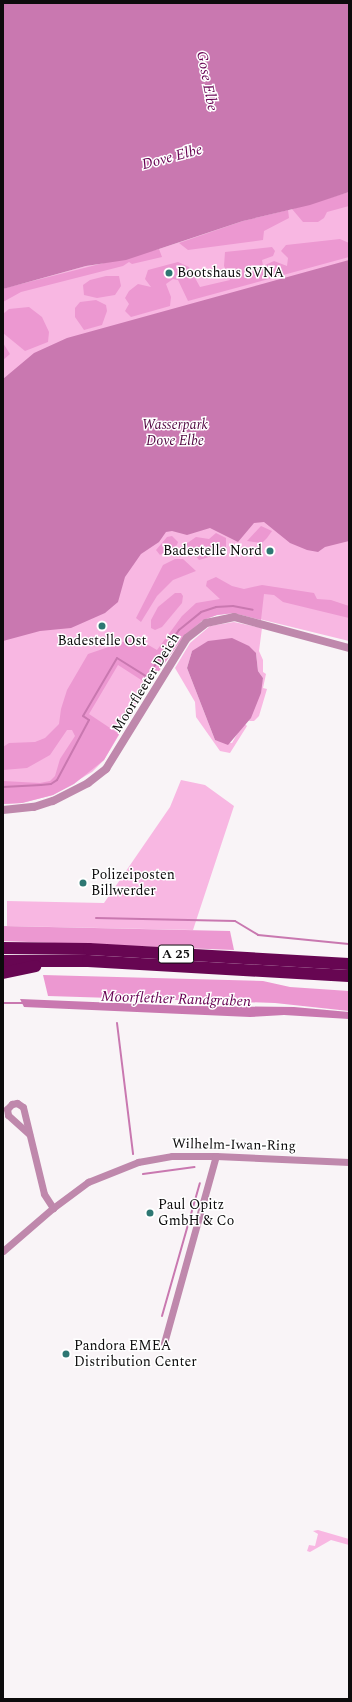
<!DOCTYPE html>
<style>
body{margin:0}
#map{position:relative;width:352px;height:1702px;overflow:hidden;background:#f9f4f7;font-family:Spectral,serif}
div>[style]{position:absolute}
.green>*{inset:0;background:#f8b7e2}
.forest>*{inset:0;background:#ec98d1}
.water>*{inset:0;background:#c978b0}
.stream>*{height:2px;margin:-1px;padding:0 1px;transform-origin:1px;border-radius:1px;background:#c978b0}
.minor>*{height:7px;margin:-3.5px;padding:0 3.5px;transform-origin:3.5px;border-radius:3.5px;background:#bf88ac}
.tertiary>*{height:8px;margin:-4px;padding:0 4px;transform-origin:4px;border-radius:4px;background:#bf88ac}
.motorway>*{height:12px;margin:-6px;padding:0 6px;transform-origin:6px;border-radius:6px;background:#670652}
.dots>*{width:11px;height:11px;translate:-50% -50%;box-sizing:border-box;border:2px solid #fff;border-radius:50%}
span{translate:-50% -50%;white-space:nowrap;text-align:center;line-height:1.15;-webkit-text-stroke:3px #fff;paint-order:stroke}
.shield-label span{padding:1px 3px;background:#fff;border:1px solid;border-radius:3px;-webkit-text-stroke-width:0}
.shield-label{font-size:13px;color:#0c0b0c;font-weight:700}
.poi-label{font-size:14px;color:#0c0b0c}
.left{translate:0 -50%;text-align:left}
.right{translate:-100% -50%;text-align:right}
.park-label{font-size:14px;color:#510640;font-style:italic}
.street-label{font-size:14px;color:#0c0b0c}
.water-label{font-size:15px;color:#670052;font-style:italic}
.frame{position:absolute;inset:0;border:4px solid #0c0b0c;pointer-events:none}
</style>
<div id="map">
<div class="green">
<div style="clip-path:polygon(349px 192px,349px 641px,234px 613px,217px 615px,203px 620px,184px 636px,149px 685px,104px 760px,92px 772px,53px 795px,22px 803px,3px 804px,3px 289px,86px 266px,126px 260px,243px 221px,310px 205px)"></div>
<div style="clip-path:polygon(234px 622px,262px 628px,259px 651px,263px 660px,263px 672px,266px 674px,263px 688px,267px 689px,259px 716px,254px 721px,249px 721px,263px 678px,258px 671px,256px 653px,192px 651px,187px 668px,215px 740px,232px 743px,240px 729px,245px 724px,247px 726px,230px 753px,220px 751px,196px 717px,195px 702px,175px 668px,190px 643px,210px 626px)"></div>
<div style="clip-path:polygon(181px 780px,205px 785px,234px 806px,193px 930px,7px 926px,7px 901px,104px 903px,170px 807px)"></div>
<div style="clip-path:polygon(318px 1530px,349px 1539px,349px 1545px,331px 1540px,310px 1552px,307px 1551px,309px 1545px,315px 1546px,318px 1534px,313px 1531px)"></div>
</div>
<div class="forest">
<div style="clip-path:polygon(349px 192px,349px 206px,327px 212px,324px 218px,318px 222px,303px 222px,292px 209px)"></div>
<div style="clip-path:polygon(288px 210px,289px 218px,264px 231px,263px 240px,188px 250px,179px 243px,243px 221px)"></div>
<div style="clip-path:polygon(340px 239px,349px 243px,349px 257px,188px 301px,178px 280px,173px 279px,166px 284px,171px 297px,170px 306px,131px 317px,125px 311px,129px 304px,125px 298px,129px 291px,138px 284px,151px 287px,145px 279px,148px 270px,178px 262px,189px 267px,200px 287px,230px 280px,224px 266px,225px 252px,272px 247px,275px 251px,273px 256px,262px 260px,263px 266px,274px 261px,287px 266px,288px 258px,281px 251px,286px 245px)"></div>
<div style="clip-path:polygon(159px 249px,162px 257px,132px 264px,129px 262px,123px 266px,21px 292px,3px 302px,3px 289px,9px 287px)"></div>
<div style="clip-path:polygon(106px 276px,119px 276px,121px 286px,115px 295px,97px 298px,84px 295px,83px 285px,90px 280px)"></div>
<div style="clip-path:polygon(96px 300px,106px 305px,107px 311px,102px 325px,84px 330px,75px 317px,75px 308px,80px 302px)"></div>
<div style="clip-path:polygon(29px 307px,42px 317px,49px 332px,48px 342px,25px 351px,3px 333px,3px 314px,9px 309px)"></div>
<div style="clip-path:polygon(3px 343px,10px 354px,3px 360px)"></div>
<div style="clip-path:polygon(261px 526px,272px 531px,267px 538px,262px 543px,247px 541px)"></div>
<div style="clip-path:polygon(216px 533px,226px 538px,226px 552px,199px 560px,186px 544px,196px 537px,209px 539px)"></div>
<div style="clip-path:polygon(172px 536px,178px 542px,177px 545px,160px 555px,156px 550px,167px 537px)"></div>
<div style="clip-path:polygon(175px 559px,183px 559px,196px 571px,173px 580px,157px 596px,141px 622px,136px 618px,163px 565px)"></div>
<div style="clip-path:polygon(216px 577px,232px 586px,244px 589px,262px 585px,314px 593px,317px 599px,331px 600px,349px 606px,349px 618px,283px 602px,274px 595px,264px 594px,261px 620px,234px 613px,217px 615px,203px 620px,184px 636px,149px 685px,118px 665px,89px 714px,119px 734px,104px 760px,74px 784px,53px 795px,22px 803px,3px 804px,3px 781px,40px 783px,50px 781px,55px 776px,60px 759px,75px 736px,72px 730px,67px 730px,50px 755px,27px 768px,3px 770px,3px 747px,9px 743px,35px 742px,45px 738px,59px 724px,61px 709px,67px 690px,88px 654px,126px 641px,138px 639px,157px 650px,182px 616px,196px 603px,220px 599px,206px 586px,207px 581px)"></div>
<div style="clip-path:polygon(175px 593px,181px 593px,183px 596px,182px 603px,162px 627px,155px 630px,151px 628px,151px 620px,158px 607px)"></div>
<div style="clip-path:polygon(3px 926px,230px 931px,234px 950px,3px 941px)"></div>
<div style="clip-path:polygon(43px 975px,263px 981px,290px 987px,349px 991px,349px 1011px,275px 1003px,48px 996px)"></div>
</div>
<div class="water">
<div style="clip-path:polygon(3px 3px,349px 3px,349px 192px,310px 205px,243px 221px,126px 260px,86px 266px,3px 289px)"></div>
<div style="clip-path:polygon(349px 260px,349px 541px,325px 547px,318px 552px,307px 550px,290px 543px,264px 522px,254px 523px,238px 542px,210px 528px,187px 535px,172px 531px,166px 532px,159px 542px,141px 554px,125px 577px,118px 602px,105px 613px,71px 628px,40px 631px,3px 641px,3px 379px,34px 353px,67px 338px)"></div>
<div style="clip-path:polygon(232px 638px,249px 646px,256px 653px,258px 671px,263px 678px,261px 693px,251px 718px,228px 745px,215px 740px,187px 668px,192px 651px,208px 641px)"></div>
<div style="clip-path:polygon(20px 999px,190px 1006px,294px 1007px,349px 1012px,349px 1019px,284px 1015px,250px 1017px,24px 1007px)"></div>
</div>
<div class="stream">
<div style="left:3px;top:787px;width:38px;rotate:-3deg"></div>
<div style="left:41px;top:785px;width:10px;rotate:-6deg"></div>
<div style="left:51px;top:784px;width:7px;rotate:-34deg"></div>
<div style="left:57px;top:780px;width:68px;rotate:-61.9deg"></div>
<div style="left:89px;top:720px;width:7px;rotate:-146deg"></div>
<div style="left:83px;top:716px;width:67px;rotate:-59.6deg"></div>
<div style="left:117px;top:658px;width:36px;rotate:32deg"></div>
<div style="left:147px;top:677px;width:57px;rotate:-55.8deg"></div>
<div style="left:179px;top:630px;width:28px;rotate:-39deg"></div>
<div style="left:201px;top:612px;width:16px;rotate:-18deg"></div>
<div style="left:216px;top:607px;width:17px;rotate:-3deg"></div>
<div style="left:233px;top:606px;width:20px;rotate:11deg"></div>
<div style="left:96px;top:918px;width:139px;rotate:1.2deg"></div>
<div style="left:235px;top:921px;width:27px;rotate:31deg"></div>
<div style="left:258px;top:935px;width:91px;rotate:5.6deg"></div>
<div style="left:3px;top:1003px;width:21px"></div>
<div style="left:117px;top:1023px;width:132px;rotate:83deg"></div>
<div style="left:143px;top:1174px;width:52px;rotate:-7.7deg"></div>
<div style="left:162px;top:1316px;width:138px;rotate:-74.1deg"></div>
</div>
<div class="minor">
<div style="left:29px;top:1134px;width:28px;rotate:-138deg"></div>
<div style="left:8px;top:1115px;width:6px;rotate:-99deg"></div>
<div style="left:7px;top:1109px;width:7px;rotate:-45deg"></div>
<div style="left:12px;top:1104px;width:5px;rotate:-11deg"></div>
<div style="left:17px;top:1103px;width:7px;rotate:34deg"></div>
<div style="left:23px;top:1107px;width:89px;rotate:76.4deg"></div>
<div style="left:44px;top:1194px;width:17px;rotate:57deg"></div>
<div style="left:3px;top:1251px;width:66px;rotate:-40.7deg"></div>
<div style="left:53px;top:1208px;width:44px;rotate:-36.6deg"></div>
<div style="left:88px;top:1182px;width:54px;rotate:-21.8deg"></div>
<div style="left:138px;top:1162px;width:35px;rotate:-10deg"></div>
<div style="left:172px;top:1156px;width:44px"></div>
<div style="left:216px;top:1156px;width:133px;rotate:2.6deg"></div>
<div style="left:164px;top:1343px;width:194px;rotate:-74.5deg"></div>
</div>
<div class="tertiary">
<div style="left:3px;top:810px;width:31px;rotate:-6deg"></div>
<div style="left:34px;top:807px;width:20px;rotate:-18deg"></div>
<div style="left:53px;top:801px;width:39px;rotate:-27deg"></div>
<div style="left:88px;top:783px;width:23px;rotate:-38deg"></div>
<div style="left:106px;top:769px;width:154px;rotate:-58.3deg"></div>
<div style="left:187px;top:638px;width:24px;rotate:-38deg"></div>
<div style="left:206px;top:623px;width:29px;rotate:-12deg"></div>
<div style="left:234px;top:617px;width:119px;rotate:15.1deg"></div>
</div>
<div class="motorway">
<div style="left:3px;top:948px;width:86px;rotate:0.7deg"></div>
<div style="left:89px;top:949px;width:260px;rotate:3.3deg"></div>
<div style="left:3px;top:961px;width:85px"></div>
<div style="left:88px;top:961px;width:261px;rotate:3.3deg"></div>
<div style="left:3px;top:973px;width:33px;rotate:-12deg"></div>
</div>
<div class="dots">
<div style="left:169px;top:273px;background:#2e7773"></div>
<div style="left:270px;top:551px;background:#2e7773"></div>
<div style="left:102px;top:626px;background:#2e7773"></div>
<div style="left:83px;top:883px;background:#2e7773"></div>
<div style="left:150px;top:1213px;background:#2e7773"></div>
<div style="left:66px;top:1354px;background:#2e7773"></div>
</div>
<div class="shield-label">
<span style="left:176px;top:954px">A 25</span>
</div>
<div class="poi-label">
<span class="left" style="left:177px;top:273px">Bootshaus SVNA</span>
<span class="right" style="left:262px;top:551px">Badestelle Nord</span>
<span style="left:102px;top:641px">Badestelle Ost</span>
<span class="left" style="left:91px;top:883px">Polizeiposten<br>Billwerder</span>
<span class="left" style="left:158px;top:1213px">Paul Opitz<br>GmbH &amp; Co</span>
<span class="left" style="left:74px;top:1354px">Pandora EMEA<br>Distribution Center</span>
</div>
<div class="park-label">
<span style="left:175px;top:433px">Wasserpark<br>Dove Elbe</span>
</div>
<div class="street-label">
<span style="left:146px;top:683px;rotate:-58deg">Moorfleeter Deich</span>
<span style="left:234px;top:1145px;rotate:1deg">Wilhelm-Iwan-Ring</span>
</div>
<div class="water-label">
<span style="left:207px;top:81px;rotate:79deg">Gose Elbe</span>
<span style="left:172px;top:157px;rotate:-15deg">Dove Elbe</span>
<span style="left:176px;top:999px;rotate:2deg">Moorflether Randgraben</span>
</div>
<div class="frame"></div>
</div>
